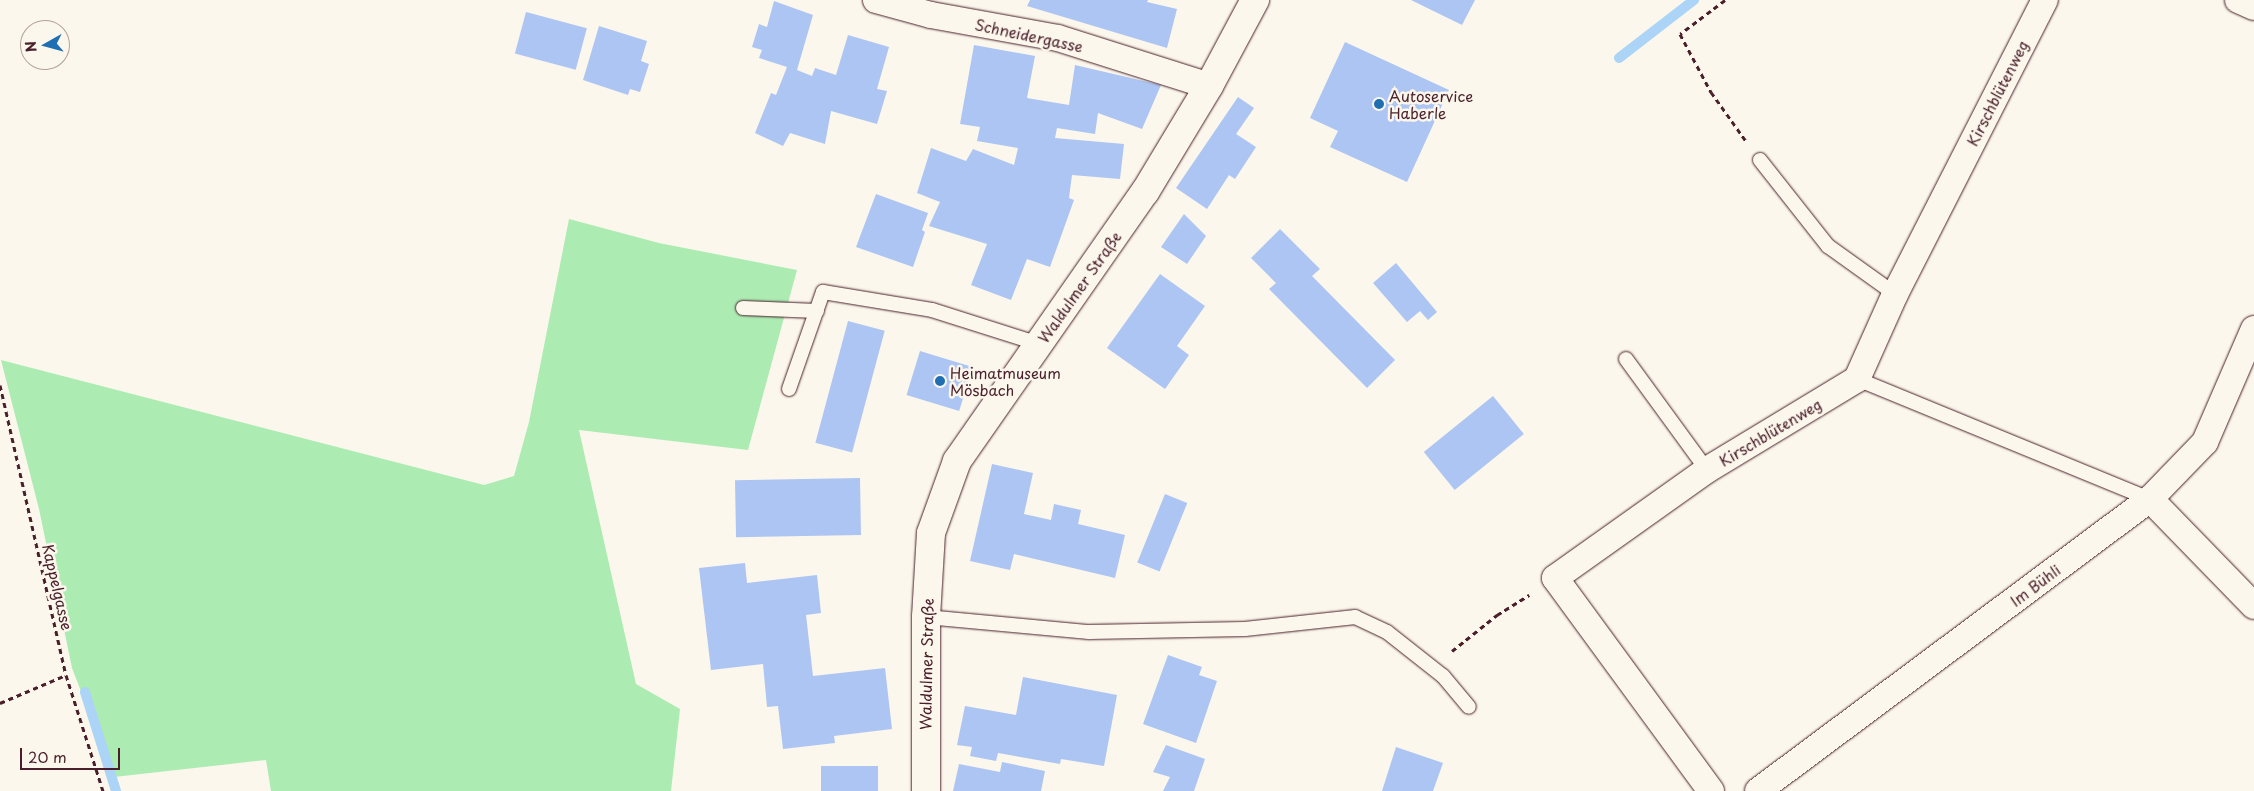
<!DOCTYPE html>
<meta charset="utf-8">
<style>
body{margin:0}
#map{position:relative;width:2254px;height:791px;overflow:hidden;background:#fbf7ec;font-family:"Playpen Sans",sans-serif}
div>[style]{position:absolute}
.green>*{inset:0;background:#acecb3}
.stream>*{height:10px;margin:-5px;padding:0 5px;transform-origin:5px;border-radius:5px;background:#abd4f6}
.building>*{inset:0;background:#adc5f2;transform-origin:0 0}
.path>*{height:3px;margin-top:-1.5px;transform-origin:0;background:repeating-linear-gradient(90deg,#4a1f2b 0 5px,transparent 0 9px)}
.roads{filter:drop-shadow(0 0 1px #4a1f2b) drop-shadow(0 0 1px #4a1f2b)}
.lane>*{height:14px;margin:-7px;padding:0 7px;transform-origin:7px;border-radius:7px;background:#fbf7ec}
.street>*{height:26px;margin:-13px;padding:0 13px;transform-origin:13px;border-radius:13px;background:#fbf7ec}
.secondary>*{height:28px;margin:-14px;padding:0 14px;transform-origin:14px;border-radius:14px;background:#fbf7ec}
.dots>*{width:14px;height:14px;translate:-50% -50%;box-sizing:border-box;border:2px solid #fbf7ec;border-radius:50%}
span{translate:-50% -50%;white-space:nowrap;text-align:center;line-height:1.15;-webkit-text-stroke:5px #fbf7ec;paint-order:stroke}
.street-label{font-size:15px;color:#4a1f2b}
.poi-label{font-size:15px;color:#4a1f2b}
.left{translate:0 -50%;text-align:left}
.north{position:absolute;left:20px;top:20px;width:50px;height:50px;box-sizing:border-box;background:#fbf7ec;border:1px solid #b4a19f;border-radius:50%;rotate:263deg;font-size:14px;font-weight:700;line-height:20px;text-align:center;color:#4a1f2b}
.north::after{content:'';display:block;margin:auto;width:18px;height:22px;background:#1f6fb2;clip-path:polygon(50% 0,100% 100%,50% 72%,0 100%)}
.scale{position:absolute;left:20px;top:748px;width:100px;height:22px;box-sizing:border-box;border:2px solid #4a1f2b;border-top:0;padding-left:6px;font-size:15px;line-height:18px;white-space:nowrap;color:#4a1f2b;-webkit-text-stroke:4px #fbf7ec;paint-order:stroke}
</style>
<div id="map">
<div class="green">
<div style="clip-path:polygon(569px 219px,659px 243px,797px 270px,748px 450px,579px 430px,636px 684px,680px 709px,671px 791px,271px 791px,266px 760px,114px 777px,72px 668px,39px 509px,1px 360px,484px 485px,514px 476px,529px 422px)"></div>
</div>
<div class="stream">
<div style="left:1619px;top:58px;width:95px;rotate:-37.7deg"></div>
<div style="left:85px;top:692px;width:104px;rotate:72.6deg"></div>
</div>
<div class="building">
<div style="clip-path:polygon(1030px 0,1148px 0,1147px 2px,1177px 9px,1167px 48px,1027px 6px)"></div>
<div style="clip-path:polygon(1411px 0,1475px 0,1462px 25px)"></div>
<div style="clip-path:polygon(774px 1px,813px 15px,797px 70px,812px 76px,815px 68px,836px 75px,848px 35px,889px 47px,877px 89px,887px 91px,877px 124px,831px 111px,825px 144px,790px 133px,783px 146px,755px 133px,771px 93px,776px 95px,787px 67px,759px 58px,762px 50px,752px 47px,759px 24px,767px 27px)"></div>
<div style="left:526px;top:12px;width:63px;height:43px;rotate:15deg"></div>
<div style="clip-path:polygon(599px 26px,647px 41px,641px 61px,649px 64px,640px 92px,630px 89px,628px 95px,583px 80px)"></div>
<div style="clip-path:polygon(1345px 42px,1449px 90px,1407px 182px,1330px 147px,1338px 131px,1310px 118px)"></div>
<div style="clip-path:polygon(974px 45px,1035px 56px,1027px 98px,1069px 105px,1075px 65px,1161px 85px,1142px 129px,1098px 113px,1095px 134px,1057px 128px,1055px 138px,1124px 144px,1120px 179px,1072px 175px,1069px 198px,1074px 200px,1050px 267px,1027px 259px,1011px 300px,971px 285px,987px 244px,929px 226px,940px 202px,917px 193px,931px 148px,966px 161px,973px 149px,1014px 165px,1018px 148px,977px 141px,980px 127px,960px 124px)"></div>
<div style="clip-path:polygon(1238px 97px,1254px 108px,1236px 134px,1256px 147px,1235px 179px,1229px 175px,1207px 209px,1176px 188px)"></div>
<div style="clip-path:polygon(876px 194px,928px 213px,922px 230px,925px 232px,913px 267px,856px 247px)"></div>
<div style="clip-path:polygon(1184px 214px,1206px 236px,1187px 264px,1161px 247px)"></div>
<div style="clip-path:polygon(1280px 229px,1320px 269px,1312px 276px,1395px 360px,1367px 388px,1269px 289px,1276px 283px,1251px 258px)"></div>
<div style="clip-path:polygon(1396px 263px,1437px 312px,1428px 320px,1420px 311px,1407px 322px,1373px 283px)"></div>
<div style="clip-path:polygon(1160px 274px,1205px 306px,1177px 346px,1189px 355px,1165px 389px,1107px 348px)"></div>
<div style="left:848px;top:321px;width:38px;height:126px;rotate:15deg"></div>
<div style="left:920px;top:351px;width:55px;height:46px;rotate:17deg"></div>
<div style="left:1493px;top:396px;width:49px;height:89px;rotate:51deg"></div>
<div style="clip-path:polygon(992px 464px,1033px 473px,1024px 514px,1051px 520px,1054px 504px,1081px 510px,1078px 524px,1125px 535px,1115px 578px,1014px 554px,1010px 570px,970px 561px)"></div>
<div style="left:860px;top:478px;width:57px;height:125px;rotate:89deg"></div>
<div style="left:1165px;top:494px;width:24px;height:74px;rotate:22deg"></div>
<div style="clip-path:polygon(745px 563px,747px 583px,817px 575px,821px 613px,806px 615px,813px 676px,885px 668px,892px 729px,834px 736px,835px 743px,783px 749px,778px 706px,767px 707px,763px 664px,711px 670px,699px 568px)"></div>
<div style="clip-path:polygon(1168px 655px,1202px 667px,1199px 675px,1217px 681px,1196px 743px,1143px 724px)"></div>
<div style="clip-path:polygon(1023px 677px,1117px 695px,1104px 766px,1061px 759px,1060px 764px,998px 753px,996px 761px,970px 756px,972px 747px,957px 745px,965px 706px,1016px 715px)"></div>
<div style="clip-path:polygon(1166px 745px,1205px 759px,1194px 791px,1163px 791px,1170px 777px,1153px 772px)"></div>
<div style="clip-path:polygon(1396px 747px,1443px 763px,1433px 791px,1382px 791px)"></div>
<div style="clip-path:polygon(1002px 762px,1045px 771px,1041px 791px,953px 791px,959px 764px,1000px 772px)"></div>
<div style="left:821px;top:766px;width:57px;height:25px"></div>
</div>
<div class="path">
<div style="left:1725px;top:0;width:56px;rotate:142.9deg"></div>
<div style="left:1680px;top:34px;width:66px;rotate:61.9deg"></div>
<div style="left:1711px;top:92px;width:60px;rotate:54.5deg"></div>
<div style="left:0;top:385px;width:297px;rotate:77.2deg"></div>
<div style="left:66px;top:675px;width:122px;rotate:72.3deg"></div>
<div style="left:1452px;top:651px;width:58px;rotate:-38.7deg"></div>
<div style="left:1497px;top:615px;width:38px;rotate:-32deg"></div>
<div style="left:0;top:703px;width:72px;rotate:-23deg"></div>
</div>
<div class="roads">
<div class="lane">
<div style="left:1760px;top:160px;width:110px;rotate:51.7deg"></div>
<div style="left:1828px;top:246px;width:82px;rotate:35.6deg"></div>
<div style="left:743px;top:308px;width:74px;rotate:2.3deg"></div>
<div style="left:1626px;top:359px;width:137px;rotate:53.9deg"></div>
<div style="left:1857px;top:379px;width:317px;rotate:22.3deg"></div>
<div style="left:789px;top:389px;width:103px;rotate:-70.7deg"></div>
<div style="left:823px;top:292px;width:110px;rotate:9.4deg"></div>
<div style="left:932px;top:310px;width:112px;rotate:17.6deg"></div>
<div style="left:926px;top:617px;width:164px;rotate:5.3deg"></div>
<div style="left:1089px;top:632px;width:156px;rotate:-1.1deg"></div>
<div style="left:1245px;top:629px;width:111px;rotate:-6.2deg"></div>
<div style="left:1355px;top:617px;width:35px;rotate:25deg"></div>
<div style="left:1387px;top:632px;width:71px;rotate:38.2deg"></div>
<div style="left:1443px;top:676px;width:40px;rotate:50deg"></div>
</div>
<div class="street">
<div style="left:876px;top:0;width:57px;rotate:15.3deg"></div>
<div style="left:931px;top:15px;width:129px;rotate:10.3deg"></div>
<div style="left:1058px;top:38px;width:158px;rotate:17.6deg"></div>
<div style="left:2238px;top:0;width:17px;rotate:24deg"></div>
<div style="left:2150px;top:499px;width:149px;rotate:45.8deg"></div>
<div style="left:1711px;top:791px;width:264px;rotate:-126.2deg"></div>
<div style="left:1555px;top:578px;width:186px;rotate:-35.4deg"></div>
<div style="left:1707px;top:470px;width:175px;rotate:-31.2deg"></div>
<div style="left:1857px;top:379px;width:93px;rotate:-65.9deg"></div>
<div style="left:1895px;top:294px;width:330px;rotate:-63deg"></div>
<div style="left:1758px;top:791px;width:489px;rotate:-36.7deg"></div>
<div style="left:2150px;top:499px;width:79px;rotate:-46deg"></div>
<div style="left:2205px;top:442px;width:123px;rotate:-66.6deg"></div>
</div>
<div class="secondary">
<div style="left:926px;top:791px;width:174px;rotate:-90deg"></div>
<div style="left:926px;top:617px;width:84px;rotate:-86.6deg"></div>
<div style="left:931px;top:533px;width:77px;rotate:-70.1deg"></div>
<div style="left:957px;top:461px;width:328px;rotate:-55.1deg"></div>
<div style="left:1145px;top:192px;width:124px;rotate:-58.9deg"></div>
<div style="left:1209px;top:86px;width:98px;rotate:-61.9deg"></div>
</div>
</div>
<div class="dots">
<div style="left:1379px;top:104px;background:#1f6fb2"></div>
<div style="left:940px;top:381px;background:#1f6fb2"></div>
</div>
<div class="street-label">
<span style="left:1029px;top:35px;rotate:12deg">Schneidergasse</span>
<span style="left:1997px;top:93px;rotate:-63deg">Kirschblütenweg</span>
<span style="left:1079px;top:287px;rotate:-55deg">Waldulmer Straße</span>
<span style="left:1770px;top:432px;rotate:-31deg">Kirschblütenweg</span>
<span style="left:2035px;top:585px;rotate:-37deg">Im Bühli</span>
<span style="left:58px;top:587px;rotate:77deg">Kappelgasse</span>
<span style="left:926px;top:664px;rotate:-89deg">Waldulmer Straße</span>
</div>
<div class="poi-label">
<span class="left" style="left:1389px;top:104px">Autoservice<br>Haberle</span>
<span class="left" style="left:950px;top:381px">Heimatmuseum<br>Mösbach</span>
</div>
<div class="north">N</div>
<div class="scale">20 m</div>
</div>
